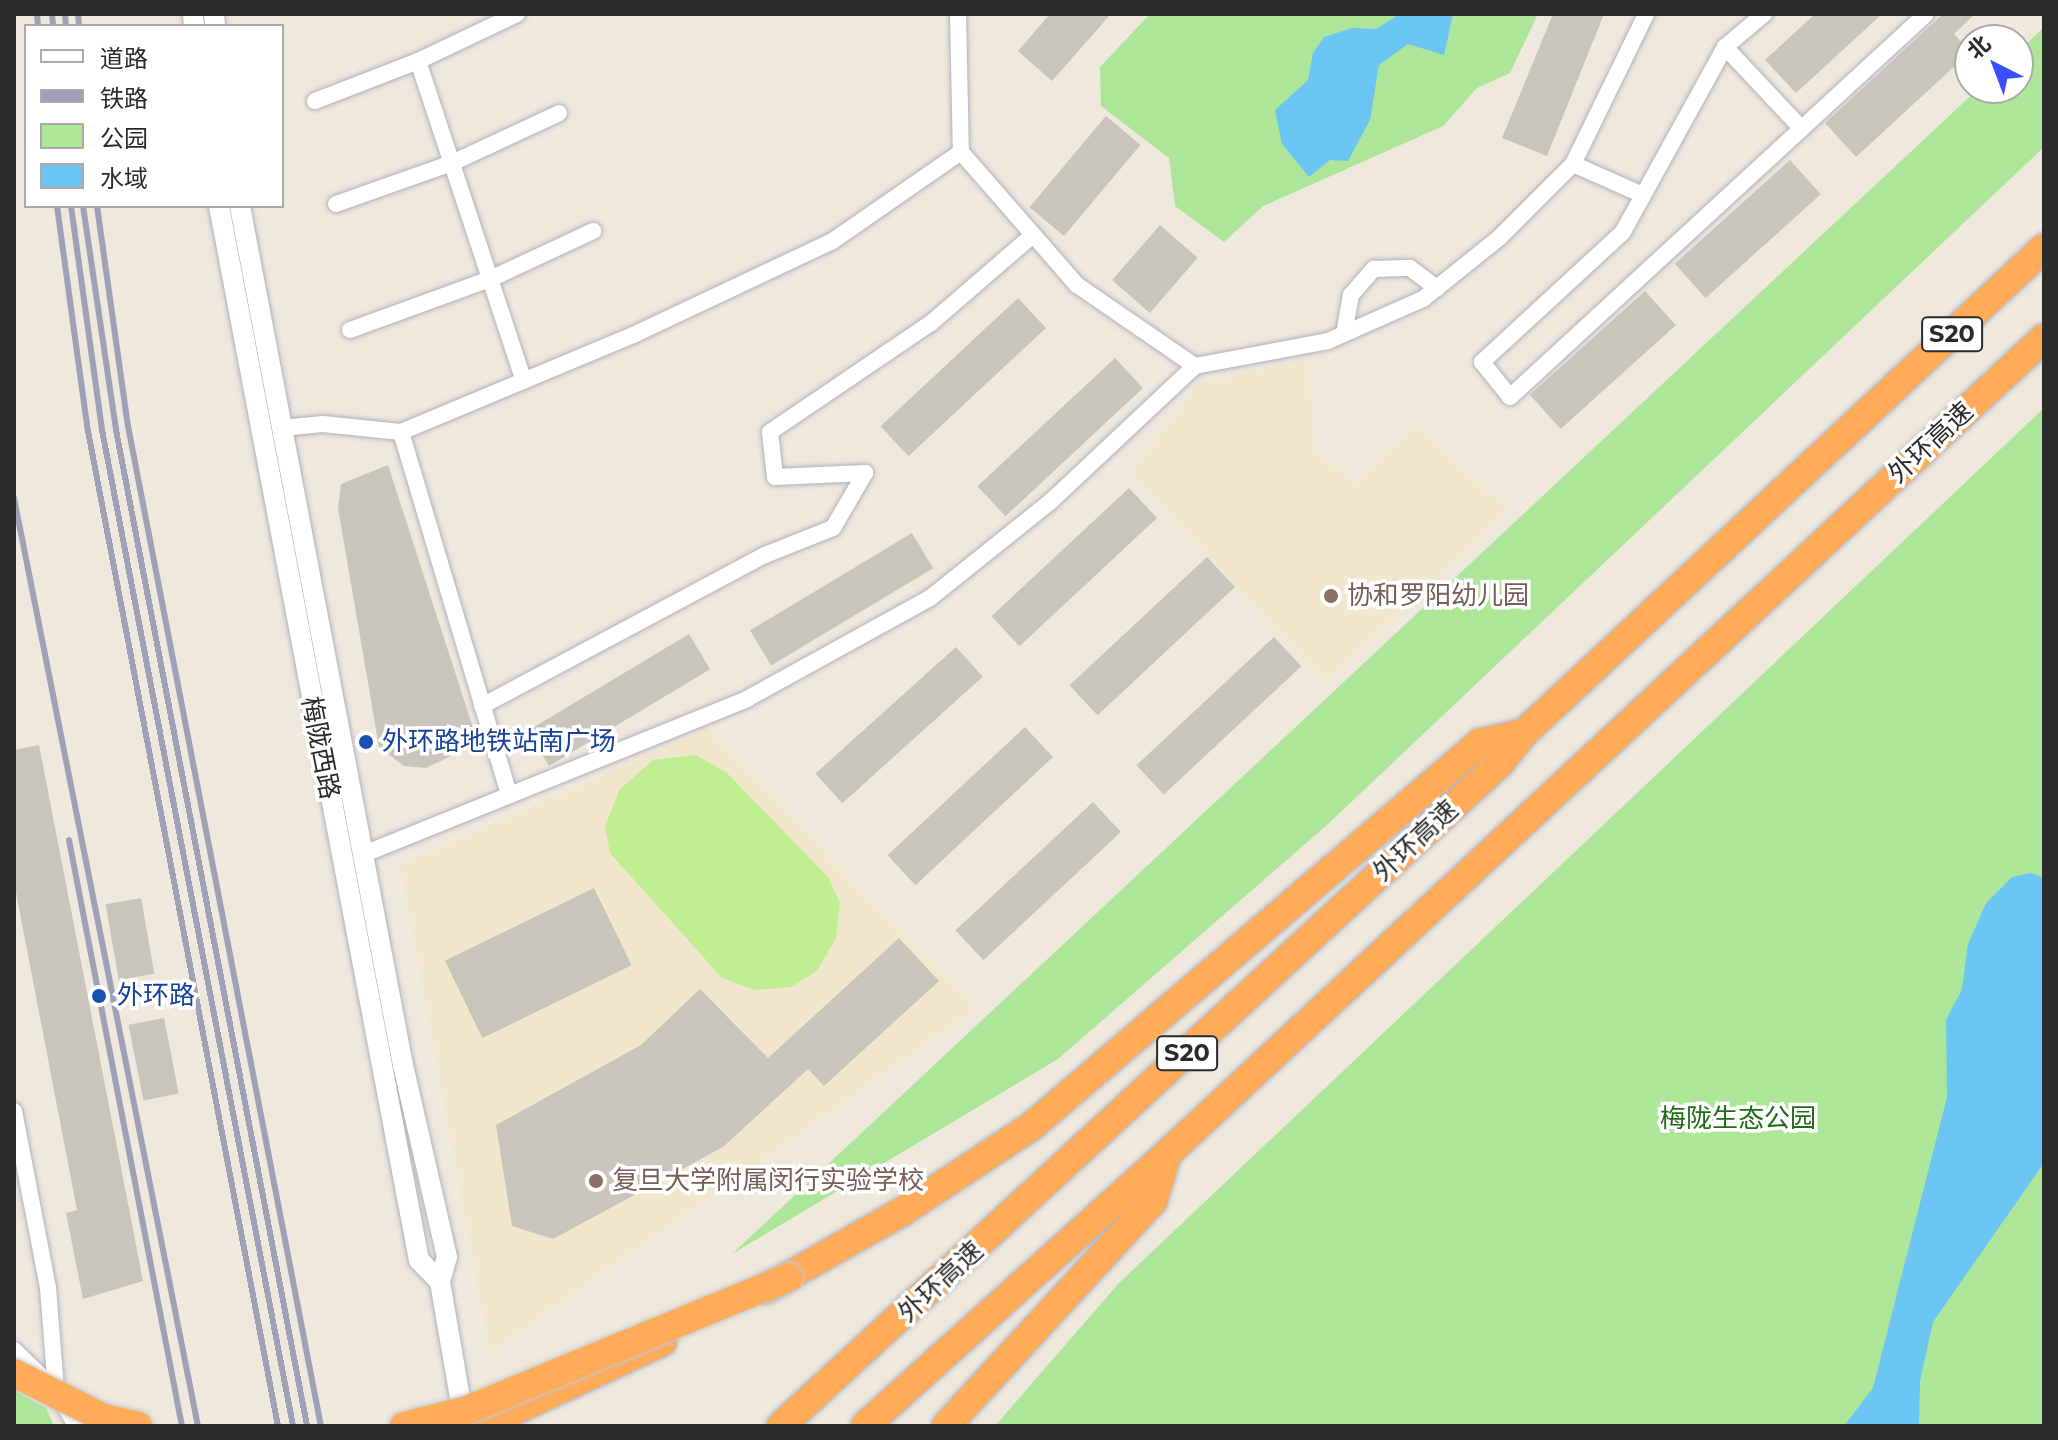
<!DOCTYPE html>
<meta charset="utf-8">
<style>
body{margin:0}
#map{position:relative;width:2058px;height:1440px;overflow:hidden;background:#eee8dd;font-family:Montserrat,"Noto Sans SC",sans-serif}
div>[style]{position:absolute}
.education>*{inset:0;background:#f0e7cc}
.green>*{inset:0;background:#ade698}
.pitch>*{inset:0;background:#c1ee93}
.water>*{inset:0;background:#6cc6f3}
.building>*{inset:0;background:#c9c5bd;transform-origin:0 0}
.roads{filter:drop-shadow(0 0 2px #b1b2c0) drop-shadow(0 0 2px #b1b2c0)}
.minor>*{height:16px;margin:-8px;padding:0 8px;transform-origin:8px;border-radius:8px;background:#fff}
.tertiary>*{height:20px;margin:-10px;padding:0 10px;transform-origin:10px;border-radius:10px;background:#fff}
.motorway>*{height:28px;margin:-14px;padding:0 14px;transform-origin:14px;border-radius:14px;background:#ffab57}
.rail>*{height:6px;margin:-3px;padding:0 3px;transform-origin:3px;border-radius:3px;background:#9fa1b6}
.bridges{filter:drop-shadow(0 0 2px #c8c8c8) drop-shadow(0 0 2px #c8c8c8)}
.motorway-bridge>*{height:28px;margin:-14px;padding:0 14px;transform-origin:14px;border-radius:14px;background:#ffab57}
.dots>*{width:22px;height:22px;translate:-50% -50%;box-sizing:border-box;border:4px solid #fff;border-radius:50%}
span{translate:-50% -50%;white-space:nowrap;text-align:center;line-height:1.15;-webkit-text-stroke:7px #fff;paint-order:stroke}
.shield-label span{padding:2px 6px;background:#fff;border:2px solid;border-radius:6px;-webkit-text-stroke-width:0}
.shield-label{font-size:24px;color:#2b2b2b;font-weight:700}
.street-label{font-size:26px;color:#2b2b2b}
.education-label{font-size:26px;color:#785e54}
.left{translate:0 -50%;text-align:left}
.transit-label{font-size:26px;color:#164399}
.park-label{font-size:26px;color:#236c18}
.frame{position:absolute;inset:0;border:16px solid #2b2b2b;pointer-events:none}
.legend{position:absolute;left:24px;top:24px;width:260px;height:184px;box-sizing:border-box;background:#fff;border:2px solid #aaa;margin:0;padding:10px 14px;list-style:none;font-size:24px;color:#2b2b2b}
.legend li{display:flex;align-items:center;gap:16px;height:40px}
.legend b{width:40px;border:2px solid #aaa}
.north{position:absolute;left:1954px;top:24px;width:80px;height:80px;box-sizing:border-box;background:#fff;border:2px solid #aaa;border-radius:50%;rotate:318deg;font-size:22px;font-weight:700;line-height:32px;text-align:center;color:#2b2b2b}
.north::after{content:'';display:block;margin:auto;width:28px;height:36px;background:#3950ff;clip-path:polygon(50% 0,100% 100%,50% 72%,0 100%)}
</style>
<div id="map">
<div class="education">
<div style="clip-path:polygon(1309px 359px,1314px 448px,1354px 483px,1417px 424px,1508px 510px,1325px 682px,1131px 472px,1199px 383px)"></div>
<div style="clip-path:polygon(707px 729px,976px 1009px,490px 1353px,400px 865px)"></div>
</div>
<div class="green">
<div style="clip-path:polygon(1150px 14px,1538px 14px,1510px 73px,1477px 88px,1443px 126px,1263px 206px,1224px 242px,1175px 206px,1169px 158px,1101px 106px,1100px 67px)"></div>
<div style="clip-path:polygon(2044px 27px,2044px 147px,1327px 825px,1058px 1059px,732px 1254px,1979px 88px,2018px 88px,2018px 52px)"></div>
<div style="clip-path:polygon(2044px 408px,2044px 1426px,995px 1426px,1119px 1283px)"></div>
<div style="clip-path:polygon(14px 1390px,46px 1408px,54px 1426px,14px 1426px)"></div>
</div>
<div class="pitch">
<div style="clip-path:polygon(696px 755px,727px 773px,828px 877px,840px 903px,836px 938px,817px 971px,791px 987px,755px 990px,722px 978px,610px 853px,605px 826px,620px 789px,653px 760px)"></div>
</div>
<div class="water">
<div style="clip-path:polygon(1400px 14px,1453px 14px,1444px 55px,1408px 44px,1379px 65px,1370px 120px,1348px 161px,1330px 160px,1309px 177px,1282px 144px,1275px 110px,1308px 80px,1313px 53px,1324px 37px,1352px 28px,1376px 29px)"></div>
<div style="clip-path:polygon(2031px 873px,2044px 878px,2044px 1163px,1933px 1322px,1920px 1381px,1919px 1426px,1844px 1426px,1873px 1388px,1947px 1097px,1946px 1020px,1962px 989px,1968px 944px,1986px 903px,2012px 877px)"></div>
</div>
<div class="building">
<div style="clip-path:polygon(1050px 14px,1111px 14px,1052px 81px,1018px 51px)"></div>
<div style="clip-path:polygon(1553px 14px,1604px 14px,1547px 156px,1502px 138px)"></div>
<div style="clip-path:polygon(1815px 14px,1882px 14px,1796px 93px,1765px 60px)"></div>
<div style="clip-path:polygon(1943px 14px,1975px 14px,1954px 34px,1970px 52px,1856px 157px,1825px 123px)"></div>
<div style="left:1106px;top:116px;width:45px;height:119px;rotate:40deg"></div>
<div style="left:1790px;top:160px;width:46px;height:155px;rotate:48deg"></div>
<div style="left:1160px;top:225px;width:50px;height:73px;rotate:41deg"></div>
<div style="left:1645px;top:291px;width:46px;height:155px;rotate:48deg"></div>
<div style="left:1018px;top:298px;width:41px;height:188px;rotate:47deg"></div>
<div style="left:1115px;top:358px;width:41px;height:188px;rotate:47deg"></div>
<div style="clip-path:polygon(388px 465px,478px 743px,426px 768px,404px 766px,379px 747px,338px 508px,341px 484px)"></div>
<div style="left:1129px;top:488px;width:41px;height:188px;rotate:47deg"></div>
<div style="left:912px;top:533px;width:41px;height:189px;rotate:59deg"></div>
<div style="left:1207px;top:557px;width:41px;height:188px;rotate:47deg"></div>
<div style="left:689px;top:634px;width:41px;height:188px;rotate:59deg"></div>
<div style="left:1274px;top:637px;width:40px;height:188px;rotate:47deg"></div>
<div style="left:956px;top:647px;width:40px;height:189px;rotate:48deg"></div>
<div style="left:1025px;top:727px;width:41px;height:188px;rotate:47deg"></div>
<div style="clip-path:polygon(39px 745px,143px 1281px,83px 1299px,66px 1213px,77px 1210px,14px 882px,14px 750px)"></div>
<div style="left:1093px;top:802px;width:41px;height:188px;rotate:47deg"></div>
<div style="left:594px;top:888px;width:86px;height:166px;rotate:64deg"></div>
<div style="left:141px;top:898px;width:77px;height:36px;rotate:80deg"></div>
<div style="clip-path:polygon(899px 938px,939px 981px,824px 1086px,808px 1069px,723px 1147px,553px 1239px,512px 1226px,496px 1125px,641px 1045px,700px 989px,768px 1058px)"></div>
<div style="left:164px;top:1018px;width:77px;height:36px;rotate:79deg"></div>
</div>
<div class="roads">
<div class="minor">
<div style="left:517px;top:14px;width:110px;rotate:154.6deg"></div>
<div style="left:418px;top:61px;width:337px;rotate:71.7deg"></div>
<div style="left:958px;top:14px;width:138px;rotate:88.8deg"></div>
<div style="left:961px;top:152px;width:176px;rotate:48.9deg"></div>
<div style="left:1077px;top:285px;width:143px;rotate:34.5deg"></div>
<div style="left:1764px;top:14px;width:51px;rotate:139.8deg"></div>
<div style="left:1725px;top:47px;width:211px;rotate:118.9deg"></div>
<div style="left:1623px;top:232px;width:192px;rotate:137.3deg"></div>
<div style="left:1482px;top:362px;width:45px;rotate:51.3deg"></div>
<div style="left:1510px;top:397px;width:565px;rotate:-42.63deg"></div>
<div style="left:1725px;top:47px;width:112px;rotate:46.8deg"></div>
<div style="left:315px;top:101px;width:110px;rotate:-21.2deg"></div>
<div style="left:1573px;top:164px;width:77px;rotate:23.9deg"></div>
<div style="left:336px;top:204px;width:123px;rotate:-19.5deg"></div>
<div style="left:452px;top:163px;width:118px;rotate:-25deg"></div>
<div style="left:350px;top:330px;width:149px;rotate:-20deg"></div>
<div style="left:490px;top:279px;width:114px;rotate:-25deg"></div>
<div style="left:1344px;top:334px;width:40px;rotate:-80deg"></div>
<div style="left:1351px;top:295px;width:35px;rotate:-49deg"></div>
<div style="left:1374px;top:269px;width:36px;rotate:-2deg"></div>
<div style="left:1410px;top:268px;width:34px;rotate:37deg"></div>
<div style="left:282px;top:428px;width:41px;rotate:-5.6deg"></div>
<div style="left:323px;top:424px;width:78px;rotate:5.9deg"></div>
<div style="left:401px;top:432px;width:251px;rotate:-22.7deg"></div>
<div style="left:633px;top:335px;width:219px;rotate:-25.2deg"></div>
<div style="left:831px;top:242px;width:158px;rotate:-34.7deg"></div>
<div style="left:401px;top:432px;width:379px;rotate:73.4deg"></div>
<div style="left:482px;top:706px;width:321px;rotate:-28.1deg"></div>
<div style="left:765px;top:555px;width:73px;rotate:-21.7deg"></div>
<div style="left:833px;top:528px;width:64px;rotate:-59.8deg"></div>
<div style="left:865px;top:473px;width:90px;rotate:177.5deg"></div>
<div style="left:775px;top:477px;width:45px;rotate:-96.3deg"></div>
<div style="left:770px;top:432px;width:194px;rotate:-34.1deg"></div>
<div style="left:931px;top:323px;width:135px;rotate:-40.8deg"></div>
<div style="left:364px;top:854px;width:413px;rotate:-22deg"></div>
<div style="left:747px;top:699px;width:209px;rotate:-28.9deg"></div>
<div style="left:930px;top:598px;width:154px;rotate:-38.7deg"></div>
<div style="left:1050px;top:502px;width:199px;rotate:-43.2deg"></div>
<div style="left:1195px;top:366px;width:135px;rotate:-10.6deg"></div>
<div style="left:1328px;top:341px;width:104px;rotate:-23.9deg"></div>
<div style="left:1423px;top:299px;width:99px;rotate:-38.8deg"></div>
<div style="left:1500px;top:237px;width:103px;rotate:-45deg"></div>
<div style="left:1573px;top:164px;width:167px;rotate:-64deg"></div>
<div style="left:14px;top:1111px;width:180px;rotate:79.1deg"></div>
<div style="left:48px;top:1288px;width:102px;rotate:85.5deg"></div>
<div style="left:56px;top:1390px;width:41px;rotate:60.9deg"></div>
<div style="left:14px;top:1350px;width:45px;rotate:44.1deg"></div>
</div>
<div class="tertiary">
<div style="left:193px;top:14px;width:12px;rotate:85deg"></div>
<div style="left:214px;top:14px;width:12px;rotate:85deg"></div>
<div style="left:219px;top:206px;width:1073px;rotate:79.26deg"></div>
<div style="left:419px;top:1260px;width:30px;rotate:46deg"></div>
<div style="left:240px;top:206px;width:874px;rotate:79.26deg"></div>
<div style="left:403px;top:1065px;width:197px;rotate:77.1deg"></div>
<div style="left:447px;top:1257px;width:26px;rotate:106deg"></div>
<div style="left:440px;top:1282px;width:146px;rotate:80.2deg"></div>
</div>
<div class="motorway">
<div style="left:766px;top:1289px;width:154px;rotate:-29.6deg"></div>
<div style="left:900px;top:1213px;width:158px;rotate:-33.4deg"></div>
<div style="left:1032px;top:1126px;width:589px;rotate:-40.53deg"></div>
<div style="left:1480px;top:743px;width:45px;rotate:-12.8deg"></div>
<div style="left:481px;top:1426px;width:200px;rotate:-24.9deg"></div>
<div style="left:781px;top:1426px;width:977px;rotate:-42.68deg"></div>
<div style="left:1499px;top:764px;width:40px;rotate:-51deg"></div>
<div style="left:1524px;top:733px;width:711px;rotate:-43.01deg"></div>
<div style="left:865px;top:1426px;width:406px;rotate:-42deg"></div>
<div style="left:1167px;top:1154px;width:1198px;rotate:-42.94deg"></div>
<div style="left:946px;top:1426px;width:306px;rotate:-47.4deg"></div>
<div style="left:1153px;top:1201px;width:49px;rotate:-73.4deg"></div>
</div>
</div>
<div class="rail">
<div style="left:37px;top:14px;width:12px;rotate:85deg"></div>
<div style="left:52px;top:14px;width:12px;rotate:85deg"></div>
<div style="left:65px;top:14px;width:12px;rotate:85deg"></div>
<div style="left:78px;top:14px;width:12px;rotate:85deg"></div>
<div style="left:57px;top:206px;width:227px;rotate:82.2deg"></div>
<div style="left:88px;top:431px;width:1013px;rotate:79.19deg"></div>
<div style="left:71px;top:206px;width:226px;rotate:82.1deg"></div>
<div style="left:102px;top:430px;width:1014px;rotate:79.14deg"></div>
<div style="left:83px;top:206px;width:226px;rotate:81.6deg"></div>
<div style="left:116px;top:430px;width:1014px;rotate:79.14deg"></div>
<div style="left:97px;top:206px;width:222px;rotate:82deg"></div>
<div style="left:128px;top:426px;width:1018px;rotate:79.08deg"></div>
<div style="left:14px;top:498px;width:946px;rotate:78.79deg"></div>
<div style="left:69px;top:840px;width:597px;rotate:79.09deg"></div>
</div>
<div class="bridges">
<div class="motorway-bridge">
<div style="left:14px;top:1373px;width:101px;rotate:26.6deg"></div>
<div style="left:104px;top:1418px;width:35px;rotate:13deg"></div>
<div style="left:404px;top:1426px;width:65px;rotate:-14.3deg"></div>
<div style="left:467px;top:1410px;width:348px;rotate:-22.4deg"></div>
</div>
</div>
<div class="dots">
<div style="left:1331px;top:596px;background:#8d6e63"></div>
<div style="left:366px;top:742px;background:#1a4fb4"></div>
<div style="left:99px;top:996px;background:#1a4fb4"></div>
<div style="left:596px;top:1181px;background:#8d6e63"></div>
</div>
<div class="shield-label">
<span style="left:1952px;top:334px">S20</span>
<span style="left:1187px;top:1053px">S20</span>
</div>
<div class="street-label">
<span style="left:1931px;top:443px;rotate:-43deg">外环高速</span>
<span style="left:320px;top:748px;rotate:79deg">梅陇西路</span>
<span style="left:1416px;top:841px;rotate:-43deg">外环高速</span>
<span style="left:941px;top:1282px;rotate:-43deg">外环高速</span>
</div>
<div class="education-label">
<span class="left" style="left:1347px;top:596px">协和罗阳幼儿园</span>
<span class="left" style="left:612px;top:1181px">复旦大学附属闵行实验学校</span>
</div>
<div class="transit-label">
<span class="left" style="left:382px;top:742px">外环路地铁站南广场</span>
<span class="left" style="left:117px;top:996px">外环路</span>
</div>
<div class="park-label">
<span style="left:1738px;top:1119px">梅陇生态公园</span>
</div>
<div class="frame"></div>
<ul class="legend">
<li><b style="height:10px;background:#fff"></b>道路</li>
<li><b style="height:10px;background:#9fa1b6"></b>铁路</li>
<li><b style="height:22px;background:#ade698"></b>公园</li>
<li><b style="height:22px;background:#6cc6f3"></b>水域</li>
</ul>
<div class="north">北</div>
</div>
